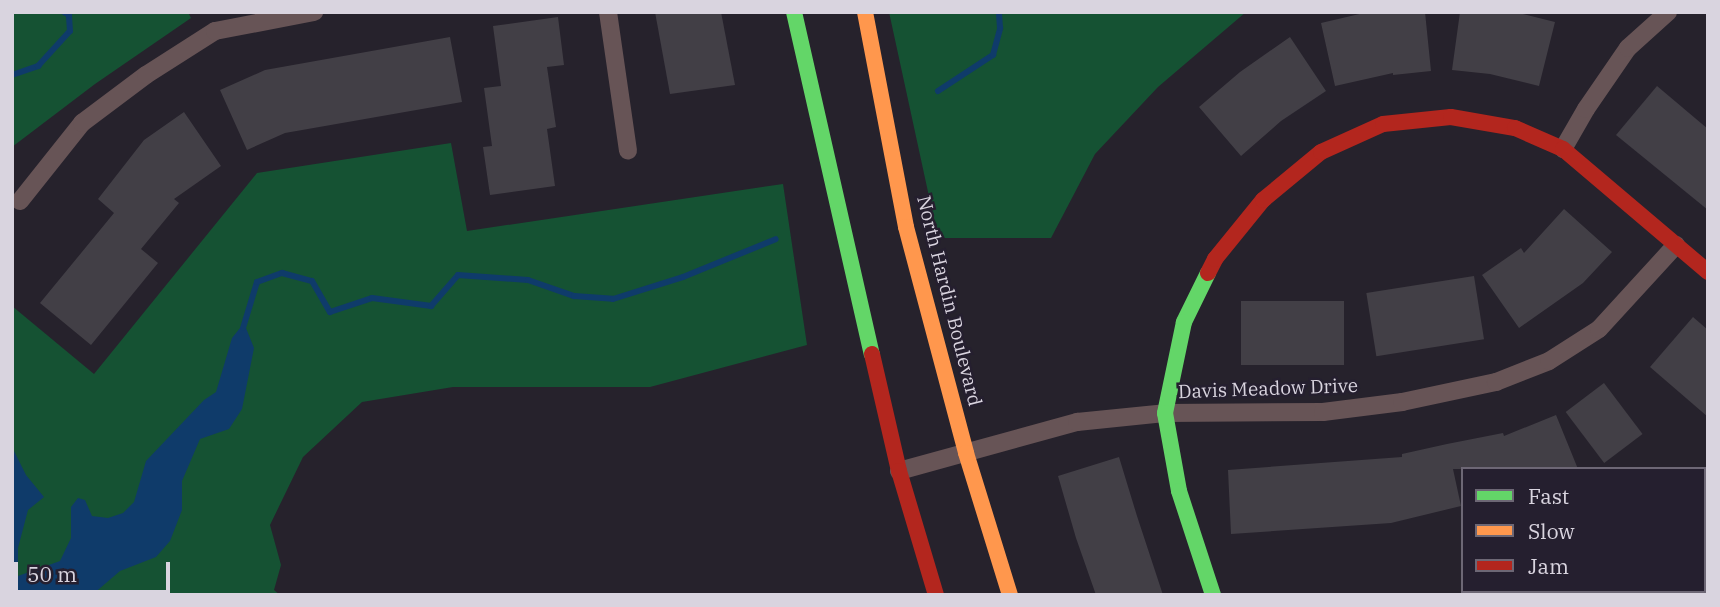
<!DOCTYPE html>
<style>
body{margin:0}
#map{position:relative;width:1720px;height:607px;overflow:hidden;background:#26222c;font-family:"IBM Plex Serif",serif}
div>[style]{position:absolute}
.green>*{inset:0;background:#155233}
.water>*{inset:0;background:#0f3b6a}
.stream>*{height:6px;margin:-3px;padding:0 3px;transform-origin:3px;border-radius:3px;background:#0f3b6a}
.building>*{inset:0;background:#423f46;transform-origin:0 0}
.street>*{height:18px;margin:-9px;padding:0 9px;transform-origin:9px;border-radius:9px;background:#675456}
.fast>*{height:16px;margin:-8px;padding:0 8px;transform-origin:8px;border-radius:8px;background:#63d668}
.slow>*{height:16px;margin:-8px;padding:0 8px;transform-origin:8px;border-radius:8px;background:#ff974d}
.jam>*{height:16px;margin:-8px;padding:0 8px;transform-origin:8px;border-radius:8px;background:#b3261e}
span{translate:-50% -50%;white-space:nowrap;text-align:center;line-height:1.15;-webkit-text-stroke:5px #251f2f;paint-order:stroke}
.street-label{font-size:19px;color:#d9d4df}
.frame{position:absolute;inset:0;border:14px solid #d9d4df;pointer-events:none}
.legend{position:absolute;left:1461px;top:467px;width:245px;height:126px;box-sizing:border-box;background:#251f2f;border:2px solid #6d6775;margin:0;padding:9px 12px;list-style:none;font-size:21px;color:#d9d4df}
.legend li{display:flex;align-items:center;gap:14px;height:35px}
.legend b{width:35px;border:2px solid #6d6775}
.scale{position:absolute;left:14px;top:562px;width:156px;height:32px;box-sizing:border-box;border:4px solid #d9d4df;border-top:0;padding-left:9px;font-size:21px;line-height:24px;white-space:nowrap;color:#d9d4df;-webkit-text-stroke:5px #251f2f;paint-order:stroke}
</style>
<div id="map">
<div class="green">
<div style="clip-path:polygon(12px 12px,188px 12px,191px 18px,95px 84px,12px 147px)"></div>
<div style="clip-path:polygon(889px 12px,1246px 12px,1158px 87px,1095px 154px,1051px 238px,938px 238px)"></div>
<div style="clip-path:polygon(451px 143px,467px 231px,783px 184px,807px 345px,650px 387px,453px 387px,362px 402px,303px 457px,270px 525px,281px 565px,274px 590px,280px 595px,12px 595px,12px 306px,94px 374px,257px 173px)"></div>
</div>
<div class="water">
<div style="clip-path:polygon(244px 323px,254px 348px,242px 409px,229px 429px,200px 439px,182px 481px,182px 510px,170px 541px,156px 557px,120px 571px,92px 595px,12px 595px,12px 447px,26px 475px,44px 497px,28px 510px,18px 548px,18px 576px,60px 561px,71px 538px,71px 507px,78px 498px,85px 500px,92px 516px,108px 518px,123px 513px,134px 502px,146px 461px,204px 400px,216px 392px,232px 338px)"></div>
</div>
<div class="stream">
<div style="left:12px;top:75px;width:28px;rotate:-19deg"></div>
<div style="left:38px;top:66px;width:47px;rotate:-47.6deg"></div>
<div style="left:70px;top:31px;width:16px;rotate:-94deg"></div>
<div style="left:69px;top:15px;width:6px;rotate:-149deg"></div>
<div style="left:938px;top:91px;width:66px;rotate:-33.2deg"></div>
<div style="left:993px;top:55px;width:28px;rotate:-75deg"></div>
<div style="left:1000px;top:28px;width:16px;rotate:-94deg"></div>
<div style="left:243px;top:328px;width:48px;rotate:-73.1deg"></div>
<div style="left:257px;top:282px;width:27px;rotate:-20deg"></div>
<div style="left:282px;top:273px;width:31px;rotate:15deg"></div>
<div style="left:312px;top:281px;width:36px;rotate:60deg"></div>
<div style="left:330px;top:312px;width:44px;rotate:-18.4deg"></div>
<div style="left:372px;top:298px;width:60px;rotate:7.7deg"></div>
<div style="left:431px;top:306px;width:41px;rotate:-48.9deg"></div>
<div style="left:458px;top:275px;width:70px;rotate:4.1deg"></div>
<div style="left:528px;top:280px;width:49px;rotate:19.2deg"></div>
<div style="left:574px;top:296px;width:39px;rotate:4deg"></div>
<div style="left:613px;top:299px;width:73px;rotate:-17.4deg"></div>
<div style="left:683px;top:277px;width:100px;rotate:-22.2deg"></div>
</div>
<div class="building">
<div style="clip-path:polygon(655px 12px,721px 12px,735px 85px,670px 94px)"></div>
<div style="clip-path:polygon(1368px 12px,1425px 12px,1431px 71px,1393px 75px,1393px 73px,1335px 86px,1321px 23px)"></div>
<div style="clip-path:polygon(1460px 12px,1515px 12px,1555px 22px,1539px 86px,1490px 74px,1452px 70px)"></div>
<div style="clip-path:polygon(558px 17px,564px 65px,547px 67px,556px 127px,547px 129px,555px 186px,490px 195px,483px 147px,492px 146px,484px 88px,501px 86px,493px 26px)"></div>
<div style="clip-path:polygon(450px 37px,462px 102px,285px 133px,247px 150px,220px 90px,265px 70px)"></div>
<div style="clip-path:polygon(1290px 37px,1326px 91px,1281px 121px,1241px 156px,1199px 107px,1240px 72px)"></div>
<div style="clip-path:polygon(1657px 86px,1708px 129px,1708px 210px,1616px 135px)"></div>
<div style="clip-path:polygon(184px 112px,221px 166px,174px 199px,179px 203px,141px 249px,158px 263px,91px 345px,40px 303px,114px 213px,98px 199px,144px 140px)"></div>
<div style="clip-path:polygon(1564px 209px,1612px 252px,1583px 283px,1519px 328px,1482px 275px,1521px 248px,1524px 253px)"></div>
<div style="left:1474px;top:276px;width:64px;height:109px;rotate:81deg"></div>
<div style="left:1241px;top:301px;width:103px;height:64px"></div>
<div style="clip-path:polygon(1693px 317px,1708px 330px,1708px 417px,1650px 367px)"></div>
<div style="left:1604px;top:383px;width:64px;height:48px;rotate:53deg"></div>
<div style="clip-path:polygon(1556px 415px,1578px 469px,1453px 469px,1461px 506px,1391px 523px,1231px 534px,1228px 470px,1402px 457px,1402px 454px,1447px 444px,1503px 433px,1504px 436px)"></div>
<div style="clip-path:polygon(1119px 457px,1137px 516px,1163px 595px,1096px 595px,1076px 538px,1058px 476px)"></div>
</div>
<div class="street">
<div style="left:608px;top:12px;width:140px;rotate:81.8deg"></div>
<div style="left:1563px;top:149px;width:46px;rotate:-60.1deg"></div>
<div style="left:1586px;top:109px;width:74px;rotate:-55.5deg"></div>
<div style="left:1628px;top:48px;width:54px;rotate:-42deg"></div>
<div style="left:20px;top:201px;width:100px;rotate:-51.5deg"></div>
<div style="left:82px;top:123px;width:80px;rotate:-36.9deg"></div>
<div style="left:146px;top:75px;width:82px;rotate:-32.5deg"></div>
<div style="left:215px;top:31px;width:101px;rotate:-10.9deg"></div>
<div style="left:899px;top:471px;width:185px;rotate:-15.4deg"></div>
<div style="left:1077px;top:422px;width:88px;rotate:-5.8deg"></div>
<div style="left:1165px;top:413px;width:158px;rotate:-0.4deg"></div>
<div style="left:1323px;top:412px;width:80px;rotate:-7.2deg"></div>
<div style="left:1402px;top:402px;width:96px;rotate:-12deg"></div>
<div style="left:1496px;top:382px;width:57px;rotate:-21.6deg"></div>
<div style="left:1549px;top:361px;width:59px;rotate:-32.6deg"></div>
<div style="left:1599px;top:329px;width:114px;rotate:-47.5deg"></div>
</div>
<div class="fast">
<div style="left:794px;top:12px;width:351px;rotate:77.2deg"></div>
<div style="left:1208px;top:273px;width:55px;rotate:116.1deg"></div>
<div style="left:1184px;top:322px;width:93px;rotate:101.8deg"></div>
<div style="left:1165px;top:413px;width:79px;rotate:79.8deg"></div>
<div style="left:1179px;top:491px;width:109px;rotate:71.9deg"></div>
</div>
<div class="slow">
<div style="left:865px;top:12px;width:219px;rotate:79.2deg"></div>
<div style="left:906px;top:227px;width:234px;rotate:75.1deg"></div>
<div style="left:966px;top:453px;width:149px;rotate:72.8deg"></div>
</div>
<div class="jam">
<div style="left:1208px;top:273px;width:16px;rotate:-63deg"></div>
<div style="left:1215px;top:259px;width:76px;rotate:-50.9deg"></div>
<div style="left:1263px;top:200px;width:75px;rotate:-39.6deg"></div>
<div style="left:1321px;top:152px;width:68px;rotate:-24.3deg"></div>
<div style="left:1383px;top:124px;width:68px;rotate:-5.9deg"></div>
<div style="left:1451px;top:117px;width:65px;rotate:9.8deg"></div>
<div style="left:1515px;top:128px;width:52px;rotate:23.6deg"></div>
<div style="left:1563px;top:149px;width:190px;rotate:40.3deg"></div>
<div style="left:872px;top:354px;width:120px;rotate:77deg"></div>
<div style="left:899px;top:471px;width:129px;rotate:73.4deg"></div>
</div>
<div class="street-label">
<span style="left:949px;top:301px;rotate:76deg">North Hardin Boulevard</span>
<span style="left:1268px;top:389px;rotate:-2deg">Davis Meadow Drive</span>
</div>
<div class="frame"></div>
<ul class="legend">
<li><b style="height:9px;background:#63d668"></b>Fast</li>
<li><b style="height:9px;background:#ff974d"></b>Slow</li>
<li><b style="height:9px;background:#b3261e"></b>Jam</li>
</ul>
<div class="scale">50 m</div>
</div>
